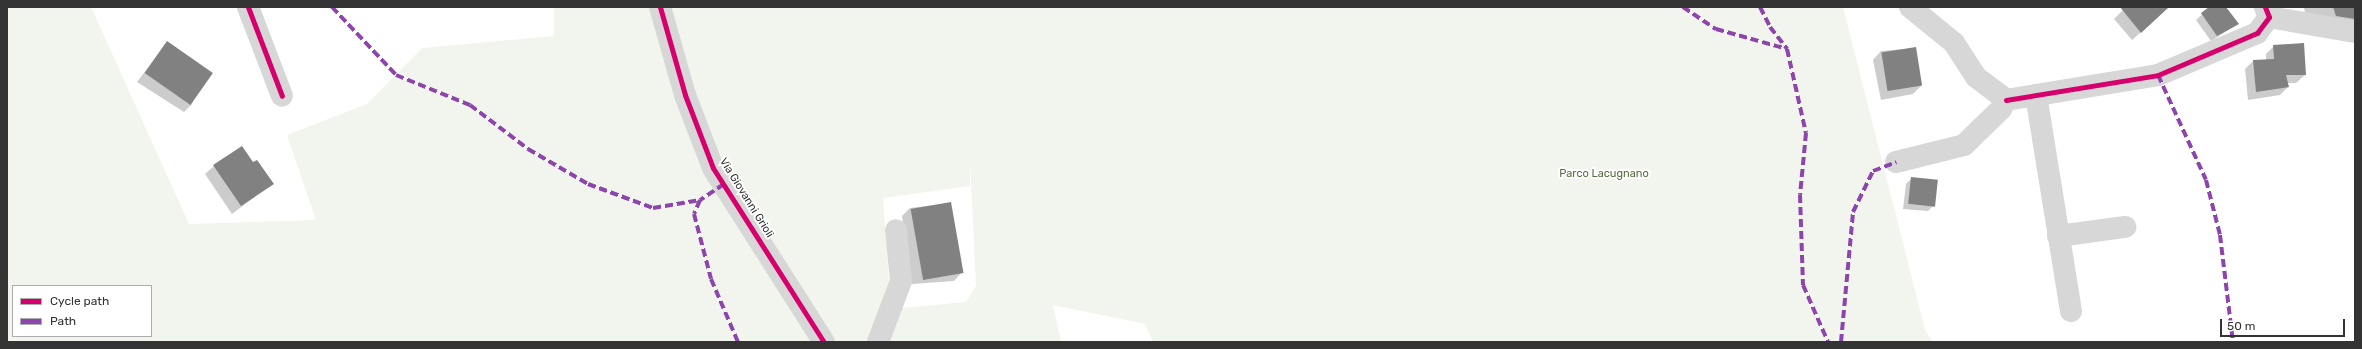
<!DOCTYPE html>
<style>
body{margin:0}
#map{position:relative;width:2362px;height:349px;overflow:hidden;background:#fff;font-family:Rubik,sans-serif}
div>[style]{position:absolute}
.green>*{inset:0;background:#f1f5ed}
.shadow>*{inset:0;background:#0003}
.building>*{inset:0;background:#818181;transform-origin:0 0}
.minor>*{height:22px;margin:-11px;padding:0 11px;transform-origin:11px;border-radius:11px;background:#d7d7d7}
.quiet>*{height:4px;margin-top:-2px;transform-origin:0;background:repeating-linear-gradient(90deg,#8e44ad 0 8px,transparent 0 12px)}
.cycleway>*{height:5px;margin:-2.5px;padding:0 2.5px;transform-origin:2.5px;border-radius:2.5px;background:#d6006c}
span{translate:-50% -50%;white-space:nowrap;text-align:center;line-height:1.15;-webkit-text-stroke:4px #fff;paint-order:stroke}
.park-label{font-size:11px;color:#56703f}
.street-label{font-size:11px;color:#333}
.frame{position:absolute;inset:0;border:8px solid #333;pointer-events:none}
.legend{position:absolute;left:12px;top:285px;width:140px;height:52px;box-sizing:border-box;background:#fff;border:1px solid #adadad;margin:0;padding:5px 7px;list-style:none;font-size:12px;color:#333}
.legend li{display:flex;align-items:center;gap:8px;height:20px}
.legend b{width:20px;border:1px solid #adadad}
.scale{position:absolute;left:2220px;top:319px;width:125px;height:18px;box-sizing:border-box;border:2px solid #333;border-top:0;padding-left:5px;font-size:12px;line-height:14px;white-space:nowrap;color:#333;-webkit-text-stroke:3px #fff;paint-order:stroke}
</style>
<div id="map">
<div class="green">
<div style="clip-path:polygon(evenodd,7px 7px,91px 7px,189px 224px,316px 220px,287px 135px,367px 104px,422px 48px,554px 36px,554px 7px,1843px 7px,1925px 330px,1933px 342px,1153px 342px,1145px 324px,1053px 305px,1061px 342px,7px 342px,7px 7px,970px 158px,976px 286px,966px 302px,891px 309px,883px 198px,970px 186px,970px 158px,7px 7px,13px 286px,151px 286px,151px 336px,13px 336px,13px 286px)"></div>
</div>
<div class="shadow">
<div style="clip-path:polygon(2126px 7px,2169px 7px,2132px 40px,2114px 19px)"></div>
<div style="clip-path:polygon(2210px 7px,2224px 7px,2238px 24px,2211px 41px,2196px 20px)"></div>
<div style="clip-path:polygon(2304px 7px,2355px 7px,2355px 29px,2306px 20px)"></div>
<div style="clip-path:polygon(167px 42px,192px 104px,184px 112px,137px 82px)"></div>
<div style="clip-path:polygon(2274px 46px,2305px 75px,2296px 83px,2287px 83px,2288px 87px,2280px 95px,2248px 100px,2245px 69px,2253px 61px,2266px 60px,2266px 54px)"></div>
<div style="clip-path:polygon(1915px 48px,1921px 86px,1913px 94px,1881px 100px,1873px 60px,1881px 51px)"></div>
<div style="clip-path:polygon(253px 164px,272px 184px,232px 214px,205px 174px,214px 166px)"></div>
<div style="clip-path:polygon(1912px 178px,1934px 205px,1928px 211px,1903px 209px,1906px 184px)"></div>
<div style="clip-path:polygon(950px 203px,962px 272px,954px 281px,912px 284px,902px 216px,910px 208px)"></div>
</div>
<div class="building">
<div style="clip-path:polygon(2120px 7px,2169px 7px,2141px 33px)"></div>
<div style="clip-path:polygon(2209px 7px,2226px 7px,2239px 24px,2217px 36px,2201px 13px)"></div>
<div style="clip-path:polygon(2333px 7px,2355px 7px,2355px 19px,2336px 16px)"></div>
<div style="left:167px;top:41px;width:56px;height:39px;rotate:35deg"></div>
<div style="clip-path:polygon(2304px 43px,2306px 75px,2286px 75px,2289px 87px,2256px 92px,2253px 60px,2274px 59px,2273px 45px)"></div>
<div style="left:1916px;top:47px;width:39px;height:35px;rotate:81deg"></div>
<div style="clip-path:polygon(242px 146px,253px 162px,257px 160px,274px 184px,241px 206px,213px 165px)"></div>
<div style="left:1911px;top:177px;width:27px;height:27px;rotate:6deg"></div>
<div style="left:951px;top:202px;width:72px;height:41px;rotate:80deg"></div>
</div>
<div class="minor">
<div style="left:248px;top:7px;width:95px;rotate:69.1deg"></div>
<div style="left:660px;top:7px;width:91px;rotate:74.1deg"></div>
<div style="left:685px;top:95px;width:78px;rotate:69deg"></div>
<div style="left:713px;top:168px;width:206px;rotate:57.5deg"></div>
<div style="left:1910px;top:7px;width:57px;rotate:39.3deg"></div>
<div style="left:1954px;top:43px;width:40px;rotate:57.1deg"></div>
<div style="left:1976px;top:77px;width:38px;rotate:37deg"></div>
<div style="left:2269px;top:17px;width:87px;rotate:9.9deg"></div>
<div style="left:2036px;top:95px;width:219px;rotate:80.8deg"></div>
<div style="left:2006px;top:100px;width:154px;rotate:-9.3deg"></div>
<div style="left:2158px;top:75px;width:108px;rotate:-23deg"></div>
<div style="left:2257px;top:33px;width:20px;rotate:-53deg"></div>
<div style="left:2269px;top:17px;width:11px;rotate:-112deg"></div>
<div style="left:1896px;top:162px;width:70px;rotate:-14deg"></div>
<div style="left:1964px;top:145px;width:52px;rotate:-44.2deg"></div>
<div style="left:2001px;top:109px;width:10px;rotate:-61deg"></div>
<div style="left:2058px;top:236px;width:68px;rotate:-7.7deg"></div>
<div style="left:878px;top:342px;width:65px;rotate:-69.3deg"></div>
<div style="left:901px;top:281px;width:51px;rotate:-95.6deg"></div>
</div>
<div class="quiet">
<div style="left:332px;top:7px;width:93px;rotate:46.7deg"></div>
<div style="left:396px;top:75px;width:80px;rotate:22.1deg"></div>
<div style="left:470px;top:105px;width:73px;rotate:37.2deg"></div>
<div style="left:528px;top:149px;width:69px;rotate:30.3deg"></div>
<div style="left:588px;top:184px;width:69px;rotate:20.3deg"></div>
<div style="left:653px;top:208px;width:48px;rotate:-9.7deg"></div>
<div style="left:1683px;top:7px;width:40px;rotate:34deg"></div>
<div style="left:1716px;top:29px;width:74px;rotate:15.7deg"></div>
<div style="left:1760px;top:7px;width:22px;rotate:63deg"></div>
<div style="left:1770px;top:27px;width:28px;rotate:52deg"></div>
<div style="left:1787px;top:49px;width:86px;rotate:77.3deg"></div>
<div style="left:1806px;top:133px;width:62px;rotate:95.5deg"></div>
<div style="left:1800px;top:195px;width:90px;rotate:88.1deg"></div>
<div style="left:1803px;top:285px;width:62px;rotate:66.3deg"></div>
<div style="left:2158px;top:75px;width:115px;rotate:65.4deg"></div>
<div style="left:2206px;top:180px;width:57px;rotate:75.7deg"></div>
<div style="left:2220px;top:235px;width:108px;rotate:83.1deg"></div>
<div style="left:724px;top:184px;width:29px;rotate:146deg"></div>
<div style="left:700px;top:200px;width:15px;rotate:113deg"></div>
<div style="left:694px;top:214px;width:67px;rotate:75.3deg"></div>
<div style="left:711px;top:279px;width:69px;rotate:66.8deg"></div>
<div style="left:1841px;top:342px;width:131px;rotate:-84.7deg"></div>
<div style="left:1853px;top:212px;width:46px;rotate:-64deg"></div>
<div style="left:1873px;top:171px;width:25px;rotate:-21deg"></div>
</div>
<div class="cycleway">
<div style="left:248px;top:7px;width:95px;rotate:69.1deg"></div>
<div style="left:660px;top:7px;width:91px;rotate:74.1deg"></div>
<div style="left:685px;top:95px;width:78px;rotate:69deg"></div>
<div style="left:713px;top:168px;width:206px;rotate:57.5deg"></div>
<div style="left:2006px;top:100px;width:154px;rotate:-9.3deg"></div>
<div style="left:2158px;top:75px;width:108px;rotate:-23deg"></div>
<div style="left:2257px;top:33px;width:20px;rotate:-53deg"></div>
<div style="left:2269px;top:17px;width:11px;rotate:-112deg"></div>
</div>
<div class="park-label">
<span style="left:1604px;top:174px">Parco Lacugnano</span>
</div>
<div class="street-label">
<span style="left:746px;top:198px;rotate:58deg">Via Giovanni Grioli</span>
</div>
<div class="frame"></div>
<ul class="legend">
<li><b style="height:5px;background:#d6006c"></b>Cycle path</li>
<li><b style="height:5px;background:#8e44ad"></b>Path</li>
</ul>
<div class="scale">50 m</div>
</div>
